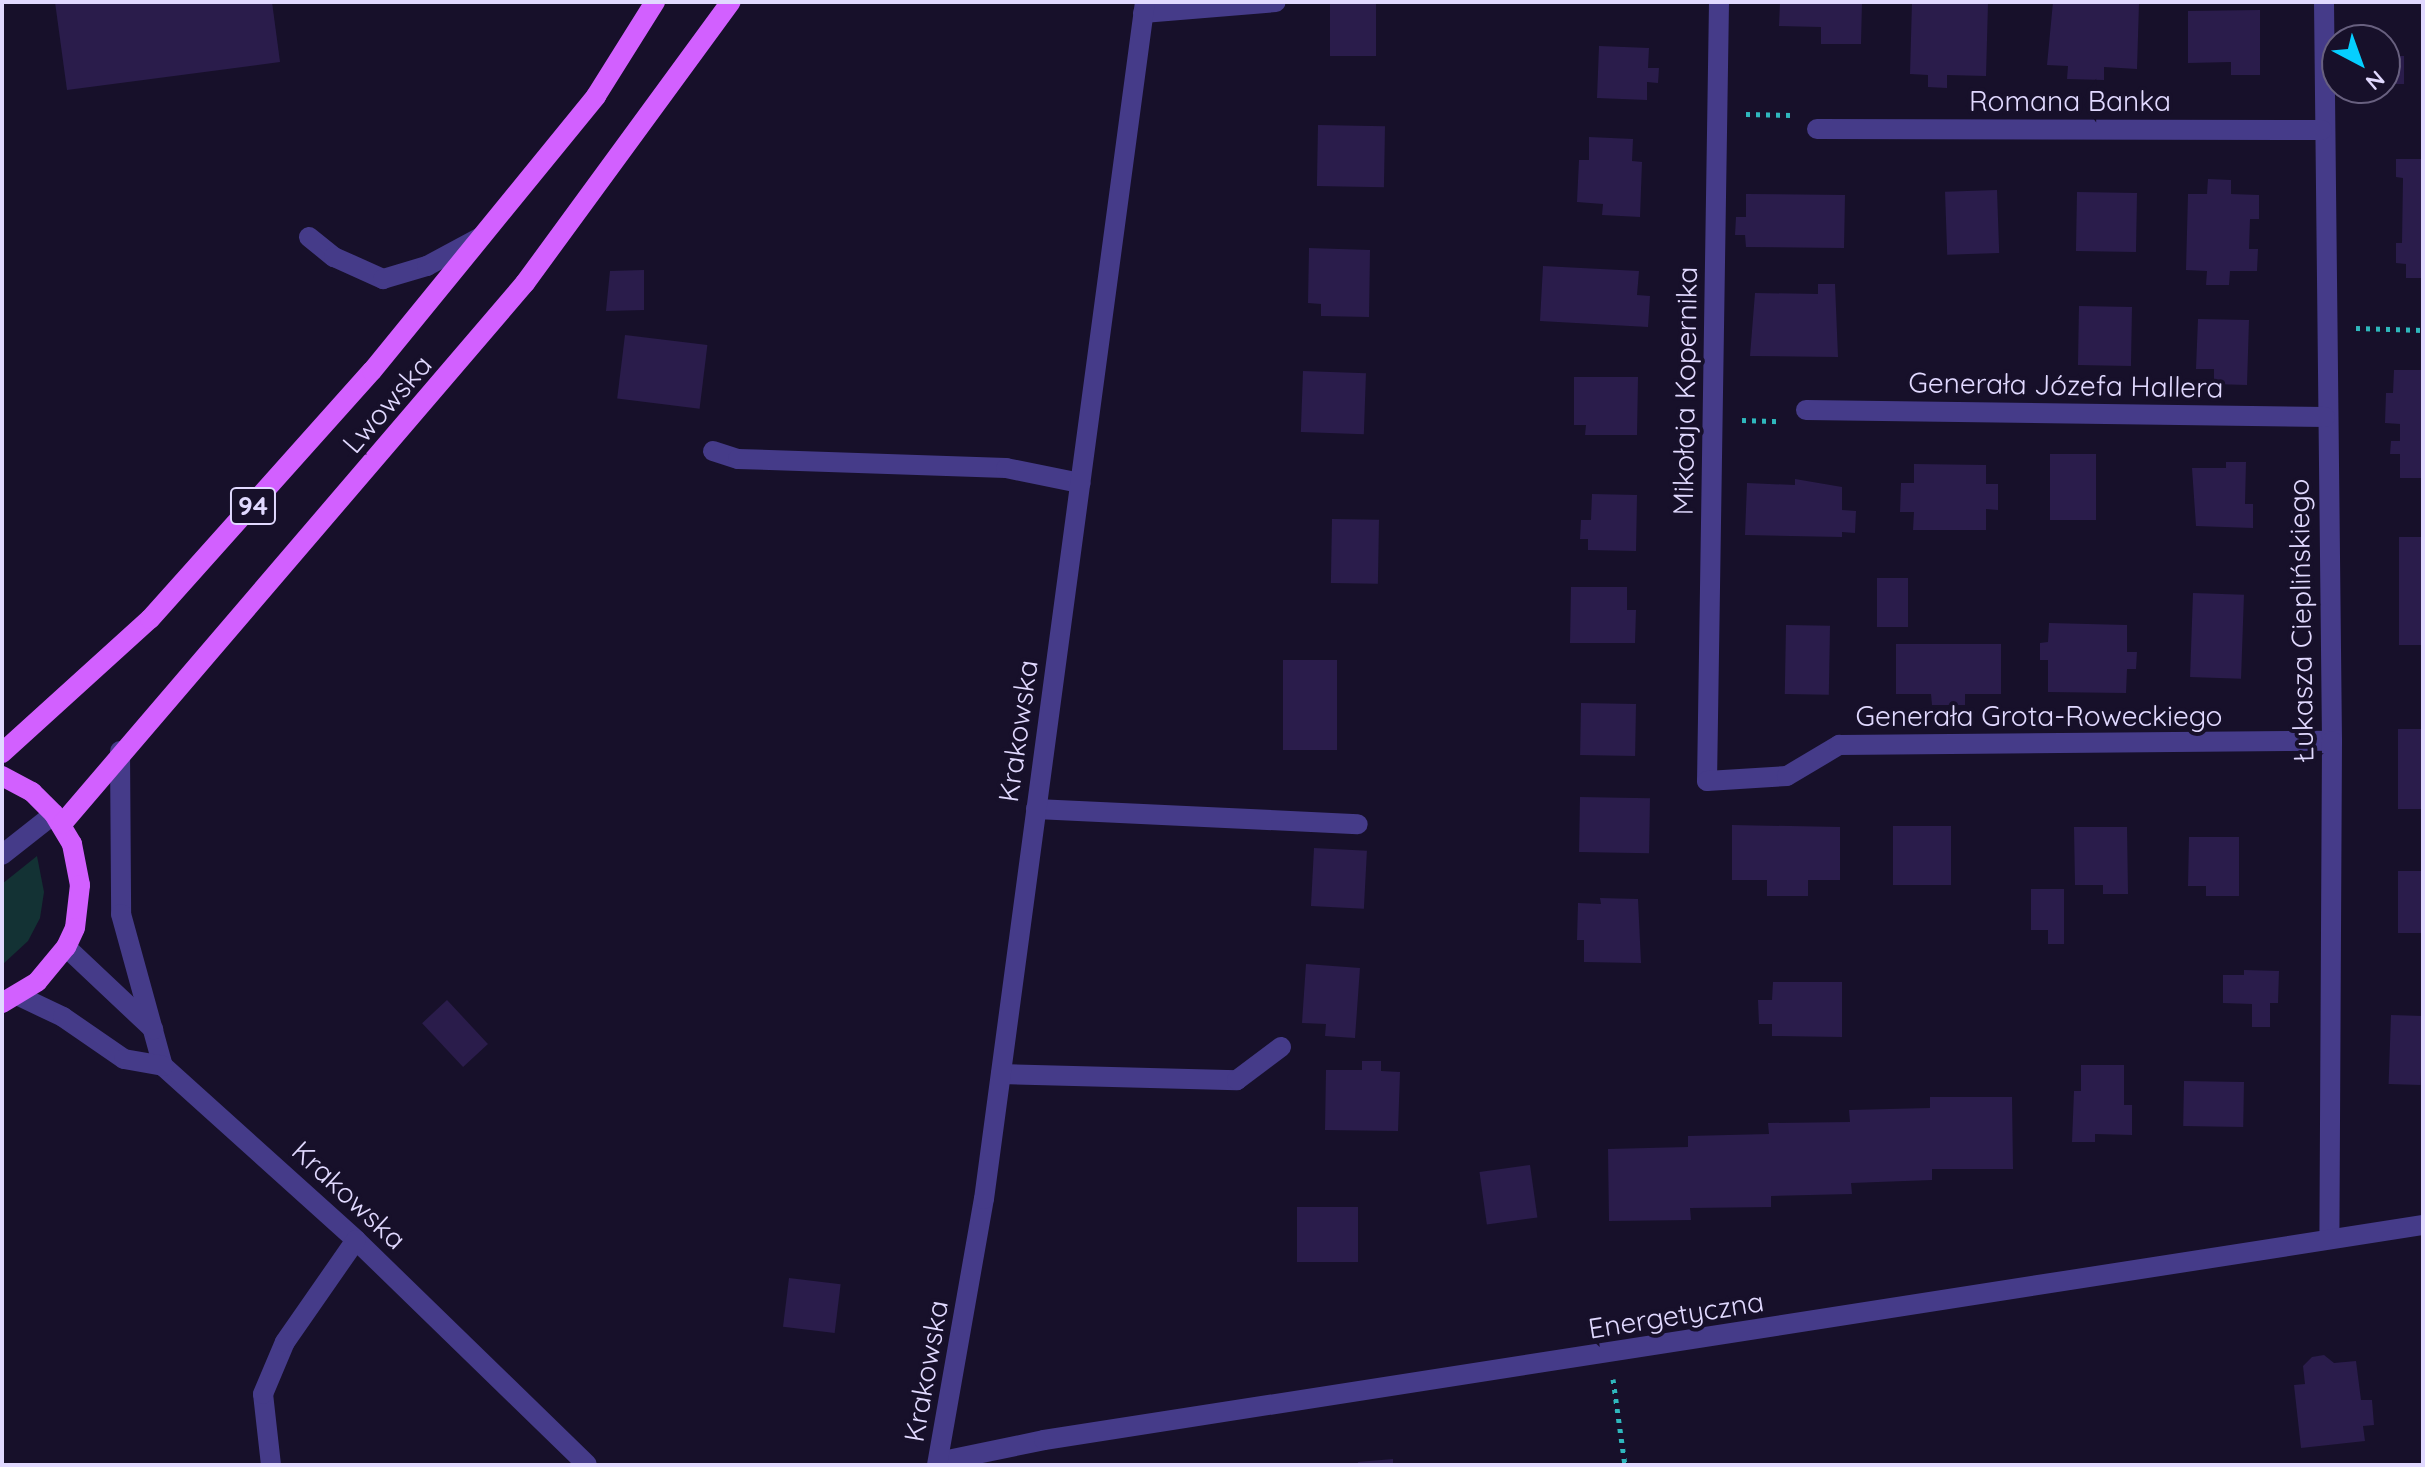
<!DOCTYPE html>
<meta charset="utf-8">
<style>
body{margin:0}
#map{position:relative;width:2425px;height:1467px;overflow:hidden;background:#17102a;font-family:Quicksand,sans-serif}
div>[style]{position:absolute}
.green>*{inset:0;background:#133234}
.building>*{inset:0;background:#2a1c4b;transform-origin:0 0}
.path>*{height:5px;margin-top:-2.5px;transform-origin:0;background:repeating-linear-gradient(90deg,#2fb8bd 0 4px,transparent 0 10px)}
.minor>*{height:20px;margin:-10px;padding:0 10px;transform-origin:10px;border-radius:10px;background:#453b89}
.major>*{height:20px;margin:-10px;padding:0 10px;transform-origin:10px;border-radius:10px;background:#d260ff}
span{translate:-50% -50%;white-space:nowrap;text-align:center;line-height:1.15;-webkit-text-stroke:8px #17102a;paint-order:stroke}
.shield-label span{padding:2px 6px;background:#17102a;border:2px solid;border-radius:6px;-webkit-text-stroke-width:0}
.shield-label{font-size:26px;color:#e1d9ff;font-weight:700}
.street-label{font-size:28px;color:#e1d9ff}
.frame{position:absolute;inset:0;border:4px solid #e1d9ff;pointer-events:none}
.north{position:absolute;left:2321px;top:24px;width:80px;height:80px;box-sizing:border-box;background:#17102a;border:2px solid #68607f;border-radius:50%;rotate:139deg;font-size:22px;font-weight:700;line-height:32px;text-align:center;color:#e1d9ff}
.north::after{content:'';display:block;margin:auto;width:28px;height:36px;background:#05cfff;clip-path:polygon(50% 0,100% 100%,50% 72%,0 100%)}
</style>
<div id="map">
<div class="green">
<div style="clip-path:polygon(37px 856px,44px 892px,40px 918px,28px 941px,2px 965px,2px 884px)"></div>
</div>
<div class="building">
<div style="clip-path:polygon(55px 2px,272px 2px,280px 62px,67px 90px)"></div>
<div style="left:1330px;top:2px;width:46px;height:54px"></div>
<div style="clip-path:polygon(1780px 2px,1862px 2px,1861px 44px,1821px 44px,1821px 27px,1779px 26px)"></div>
<div style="clip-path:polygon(1912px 2px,1988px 3px,1986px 76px,1947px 75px,1947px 88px,1928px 87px,1928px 75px,1910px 74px)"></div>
<div style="clip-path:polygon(2053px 2px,2139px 3px,2137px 69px,2104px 67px,2104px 80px,2067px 79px,2068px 66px,2047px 65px)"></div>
<div style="clip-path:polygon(2260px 10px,2260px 75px,2231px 75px,2231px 62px,2188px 63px,2188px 11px)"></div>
<div style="clip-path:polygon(1599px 46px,1649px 48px,1648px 68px,1659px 68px,1658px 83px,1647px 82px,1647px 100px,1597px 98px)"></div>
<div style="left:2385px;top:56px;width:19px;height:28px"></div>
<div style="left:1318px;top:125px;width:67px;height:61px;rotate:1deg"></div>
<div style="clip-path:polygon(1589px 137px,1633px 139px,1632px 161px,1642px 162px,1640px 217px,1602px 215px,1603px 204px,1577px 202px,1579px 160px,1589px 160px)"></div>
<div style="clip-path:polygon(2396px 159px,2423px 159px,2423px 278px,2406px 278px,2406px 264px,2396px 263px,2396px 243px,2402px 243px,2403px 178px,2396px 177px)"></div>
<div style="clip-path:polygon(2208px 179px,2231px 180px,2231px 194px,2259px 195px,2259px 219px,2250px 219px,2249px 249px,2258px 249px,2257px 271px,2230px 271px,2229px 285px,2206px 285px,2207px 271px,2186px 270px,2188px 194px,2207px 194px)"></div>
<div style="left:1997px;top:190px;width:63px;height:52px;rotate:88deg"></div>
<div style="left:2077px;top:192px;width:60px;height:59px;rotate:1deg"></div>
<div style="clip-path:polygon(1746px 194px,1845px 195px,1844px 248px,1746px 247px,1745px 235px,1735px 235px,1736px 217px,1746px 217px)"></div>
<div style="clip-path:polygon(1309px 248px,1370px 250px,1369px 317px,1321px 316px,1321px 304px,1308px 303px)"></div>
<div style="clip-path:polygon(1543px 266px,1639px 271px,1637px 295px,1650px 296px,1648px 327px,1540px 321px)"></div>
<div style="clip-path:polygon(644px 270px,644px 310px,606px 311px,610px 271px)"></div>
<div style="clip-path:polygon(1818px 284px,1835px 284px,1838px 357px,1750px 356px,1755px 293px,1818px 294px)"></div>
<div style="left:2079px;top:306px;width:53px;height:59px;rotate:1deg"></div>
<div style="clip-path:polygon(2198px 319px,2249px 320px,2247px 385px,2214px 384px,2214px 369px,2196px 369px)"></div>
<div style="left:625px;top:335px;width:83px;height:64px;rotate:7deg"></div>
<div style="clip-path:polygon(2394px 370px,2423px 370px,2423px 478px,2400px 478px,2400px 454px,2390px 454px,2391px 441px,2400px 441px,2400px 424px,2385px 423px,2386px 393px,2393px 393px)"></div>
<div style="left:1303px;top:371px;width:63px;height:61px;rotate:2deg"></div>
<div style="clip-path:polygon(1574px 377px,1638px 377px,1637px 435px,1585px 435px,1586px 425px,1574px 425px)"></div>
<div style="left:2050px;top:454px;width:46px;height:66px"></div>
<div style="clip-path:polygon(2226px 462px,2246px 462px,2245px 504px,2253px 504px,2253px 528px,2196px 526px,2192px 468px,2226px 468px)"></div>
<div style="clip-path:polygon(1914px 464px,1986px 465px,1986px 484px,1998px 484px,1998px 510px,1986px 509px,1986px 530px,1913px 530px,1914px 512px,1900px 512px,1901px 483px,1914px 483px)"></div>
<div style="clip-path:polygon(1795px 479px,1842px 487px,1842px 510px,1856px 511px,1855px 533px,1842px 532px,1842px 537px,1745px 535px,1747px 483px,1795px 485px)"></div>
<div style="clip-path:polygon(1592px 494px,1637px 495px,1636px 551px,1588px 550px,1588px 539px,1580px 539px,1581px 520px,1591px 520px)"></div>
<div style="left:1332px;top:519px;width:47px;height:64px;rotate:1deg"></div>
<div style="left:2399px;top:537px;width:24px;height:108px"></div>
<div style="left:1877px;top:578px;width:31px;height:49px"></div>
<div style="clip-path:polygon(1571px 587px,1627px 587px,1627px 610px,1636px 610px,1635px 643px,1570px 643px)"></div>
<div style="left:2193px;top:593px;width:51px;height:84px;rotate:2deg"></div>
<div style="clip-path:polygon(2049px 623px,2127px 625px,2127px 652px,2137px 652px,2136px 669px,2127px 669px,2126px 693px,2048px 692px,2048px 660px,2040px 660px,2040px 643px,2048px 642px)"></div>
<div style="left:1786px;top:625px;width:44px;height:69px;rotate:1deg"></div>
<div style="clip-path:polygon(1896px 644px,2001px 644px,2001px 694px,1965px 694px,1965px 705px,1932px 705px,1931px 694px,1896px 694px)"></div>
<div style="left:1283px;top:660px;width:54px;height:90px"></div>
<div style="left:1636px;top:704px;width:52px;height:55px;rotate:91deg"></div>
<div style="left:2398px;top:729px;width:25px;height:80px"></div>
<div style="left:1580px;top:797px;width:70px;height:55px;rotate:1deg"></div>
<div style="clip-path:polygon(1732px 825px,1840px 827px,1840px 880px,1808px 880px,1808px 896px,1767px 896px,1767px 880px,1732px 880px)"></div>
<div style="left:1951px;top:826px;width:59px;height:58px;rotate:90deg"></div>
<div style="clip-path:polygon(2074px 827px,2127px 827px,2128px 894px,2103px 894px,2103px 885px,2075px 885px)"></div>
<div style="clip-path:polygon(2189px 837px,2239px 837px,2239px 896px,2206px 896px,2206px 886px,2188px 886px)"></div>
<div style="left:1314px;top:848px;width:53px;height:58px;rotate:3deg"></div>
<div style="left:2398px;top:871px;width:25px;height:62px"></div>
<div style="clip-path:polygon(2031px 889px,2064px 889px,2064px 944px,2048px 944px,2048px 930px,2031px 930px)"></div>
<div style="clip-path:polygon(1600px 898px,1638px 899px,1641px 963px,1584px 962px,1584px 940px,1577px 940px,1578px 903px,1601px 904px)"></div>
<div style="clip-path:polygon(1306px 964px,1360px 968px,1355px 1038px,1325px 1036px,1326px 1024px,1302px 1023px)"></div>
<div style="clip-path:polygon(2244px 970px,2279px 971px,2278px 1003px,2270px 1003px,2270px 1027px,2252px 1027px,2252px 1004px,2223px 1003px,2223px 975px,2244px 975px)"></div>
<div style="clip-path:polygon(1773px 982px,1842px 982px,1842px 1037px,1772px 1036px,1772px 1024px,1759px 1024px,1758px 1000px,1772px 1000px)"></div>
<div style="left:447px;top:1000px;width:60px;height:34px;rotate:47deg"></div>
<div style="left:2391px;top:1015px;width:32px;height:69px;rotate:2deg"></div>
<div style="clip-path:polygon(1362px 1061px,1381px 1061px,1381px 1071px,1400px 1072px,1398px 1131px,1325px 1130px,1326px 1070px,1362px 1070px)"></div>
<div style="clip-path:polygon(2081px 1065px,2124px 1065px,2124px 1105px,2132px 1105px,2132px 1135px,2095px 1134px,2095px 1142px,2072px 1142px,2074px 1091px,2081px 1091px)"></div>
<div style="left:2184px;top:1081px;width:60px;height:45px;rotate:1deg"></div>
<div style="clip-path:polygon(1930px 1097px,2012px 1097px,2013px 1169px,1932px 1169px,1932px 1180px,1851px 1183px,1852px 1194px,1771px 1196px,1771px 1207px,1690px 1208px,1691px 1220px,1609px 1221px,1608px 1149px,1688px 1147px,1688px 1136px,1769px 1134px,1768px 1123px,1850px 1122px,1849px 1110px,1930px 1108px)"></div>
<div style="left:1530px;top:1165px;width:53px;height:51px;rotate:82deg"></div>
<div style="left:1297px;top:1207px;width:61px;height:55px"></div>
<div style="left:789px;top:1278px;width:52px;height:49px;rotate:7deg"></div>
<div style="clip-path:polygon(2324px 1355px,2334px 1363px,2356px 1361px,2361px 1400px,2372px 1400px,2374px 1425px,2363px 1426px,2365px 1441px,2301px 1448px,2294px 1385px,2305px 1384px,2303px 1366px,2312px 1357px)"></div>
<div style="clip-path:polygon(1393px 1459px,1393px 1465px,1358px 1465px,1358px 1462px)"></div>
</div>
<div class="path">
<div style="left:1746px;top:114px;width:46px;rotate:1.2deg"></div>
<div style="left:2356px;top:328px;width:67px;rotate:1.7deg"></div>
<div style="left:1742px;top:420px;width:38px;rotate:2deg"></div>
<div style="left:1613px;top:1379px;width:87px;rotate:82.1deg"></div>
</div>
<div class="minor">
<div style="left:1719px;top:2px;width:779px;rotate:90.88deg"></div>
<div style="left:1707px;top:781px;width:80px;rotate:-3.6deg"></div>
<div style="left:1787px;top:776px;width:61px;rotate:-30.8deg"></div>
<div style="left:1839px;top:745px;width:493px;rotate:-0.5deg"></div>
<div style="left:2324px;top:2px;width:739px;rotate:89.38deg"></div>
<div style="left:2332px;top:741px;width:498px;rotate:90.3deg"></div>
<div style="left:1143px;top:13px;width:133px;rotate:-4.7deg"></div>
<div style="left:1817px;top:129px;width:505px;rotate:0.11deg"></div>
<div style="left:309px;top:237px;width:32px;rotate:39deg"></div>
<div style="left:334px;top:257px;width:54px;rotate:24.2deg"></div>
<div style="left:383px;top:279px;width:46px;rotate:-16.5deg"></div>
<div style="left:427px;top:266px;width:61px;rotate:-28.2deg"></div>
<div style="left:1806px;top:410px;width:519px;rotate:0.77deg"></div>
<div style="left:713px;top:451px;width:26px;rotate:18deg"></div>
<div style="left:738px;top:459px;width:268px;rotate:1.9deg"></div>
<div style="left:1006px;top:468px;width:76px;rotate:11.5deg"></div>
<div style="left:120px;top:751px;width:163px;rotate:89.6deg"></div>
<div style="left:121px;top:914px;width:158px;rotate:74.6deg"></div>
<div style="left:163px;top:1066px;width:260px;rotate:42deg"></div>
<div style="left:356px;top:1240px;width:322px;rotate:44.2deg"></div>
<div style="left:1036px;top:809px;width:322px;rotate:2.7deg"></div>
<div style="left:2px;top:855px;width:66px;rotate:-38.3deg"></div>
<div style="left:66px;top:947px;width:120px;rotate:43.3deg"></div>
<div style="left:19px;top:996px;width:49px;rotate:25.5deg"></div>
<div style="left:63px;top:1017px;width:74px;rotate:34.5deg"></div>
<div style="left:124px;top:1059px;width:40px;rotate:10deg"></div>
<div style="left:1001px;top:1074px;width:236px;rotate:1.5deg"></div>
<div style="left:1237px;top:1080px;width:55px;rotate:-36.9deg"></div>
<div style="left:938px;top:1462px;width:108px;rotate:-11.7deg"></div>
<div style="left:1044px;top:1440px;width:1396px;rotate:-8.86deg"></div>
<div style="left:271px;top:1465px;width:71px;rotate:-96.4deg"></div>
<div style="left:263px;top:1394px;width:56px;rotate:-67.1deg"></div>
<div style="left:285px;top:1342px;width:124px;rotate:-55.2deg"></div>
<div style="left:937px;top:1465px;width:270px;rotate:-80deg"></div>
<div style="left:984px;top:1199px;width:1208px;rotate:-82.34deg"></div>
</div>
<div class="major">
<div style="left:2px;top:753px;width:200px;rotate:-42.2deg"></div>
<div style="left:150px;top:619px;width:333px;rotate:-48.2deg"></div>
<div style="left:372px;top:371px;width:355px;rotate:-50.8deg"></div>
<div style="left:596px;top:96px;width:111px;rotate:-57.9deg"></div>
<div style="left:2px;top:776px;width:34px;rotate:28deg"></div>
<div style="left:32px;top:792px;width:31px;rotate:45deg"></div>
<div style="left:54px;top:814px;width:35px;rotate:59deg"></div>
<div style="left:72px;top:844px;width:42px;rotate:79deg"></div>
<div style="left:80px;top:885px;width:43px;rotate:96.6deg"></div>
<div style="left:75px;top:928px;width:21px;rotate:115deg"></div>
<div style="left:66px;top:947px;width:45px;rotate:129.6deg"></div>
<div style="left:37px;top:982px;width:41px;rotate:149deg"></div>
<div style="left:62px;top:824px;width:712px;rotate:-49.44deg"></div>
<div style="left:525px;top:283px;width:348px;rotate:-53.8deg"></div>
</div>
<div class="shield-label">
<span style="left:253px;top:506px">94</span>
</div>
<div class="street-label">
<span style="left:2070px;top:101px">Romana Banka</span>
<span style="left:2066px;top:385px;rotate:1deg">Generała Józefa Hallera</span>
<span style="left:1685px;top:391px;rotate:-89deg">Mikołaja Kopernika</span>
<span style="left:387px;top:404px;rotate:-49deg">Lwowska</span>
<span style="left:2301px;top:621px;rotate:-91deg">Łukasza Cieplińskiego</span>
<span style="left:2039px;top:716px">Generała Grota-Roweckiego</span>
<span style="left:1018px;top:731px;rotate:-82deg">Krakowska</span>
<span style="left:349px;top:1195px;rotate:43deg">Krakowska</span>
<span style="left:1676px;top:1315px;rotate:-9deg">Energetyczna</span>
<span style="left:926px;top:1371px;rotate:-80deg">Krakowska</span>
</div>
<div class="frame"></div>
<div class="north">N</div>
</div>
